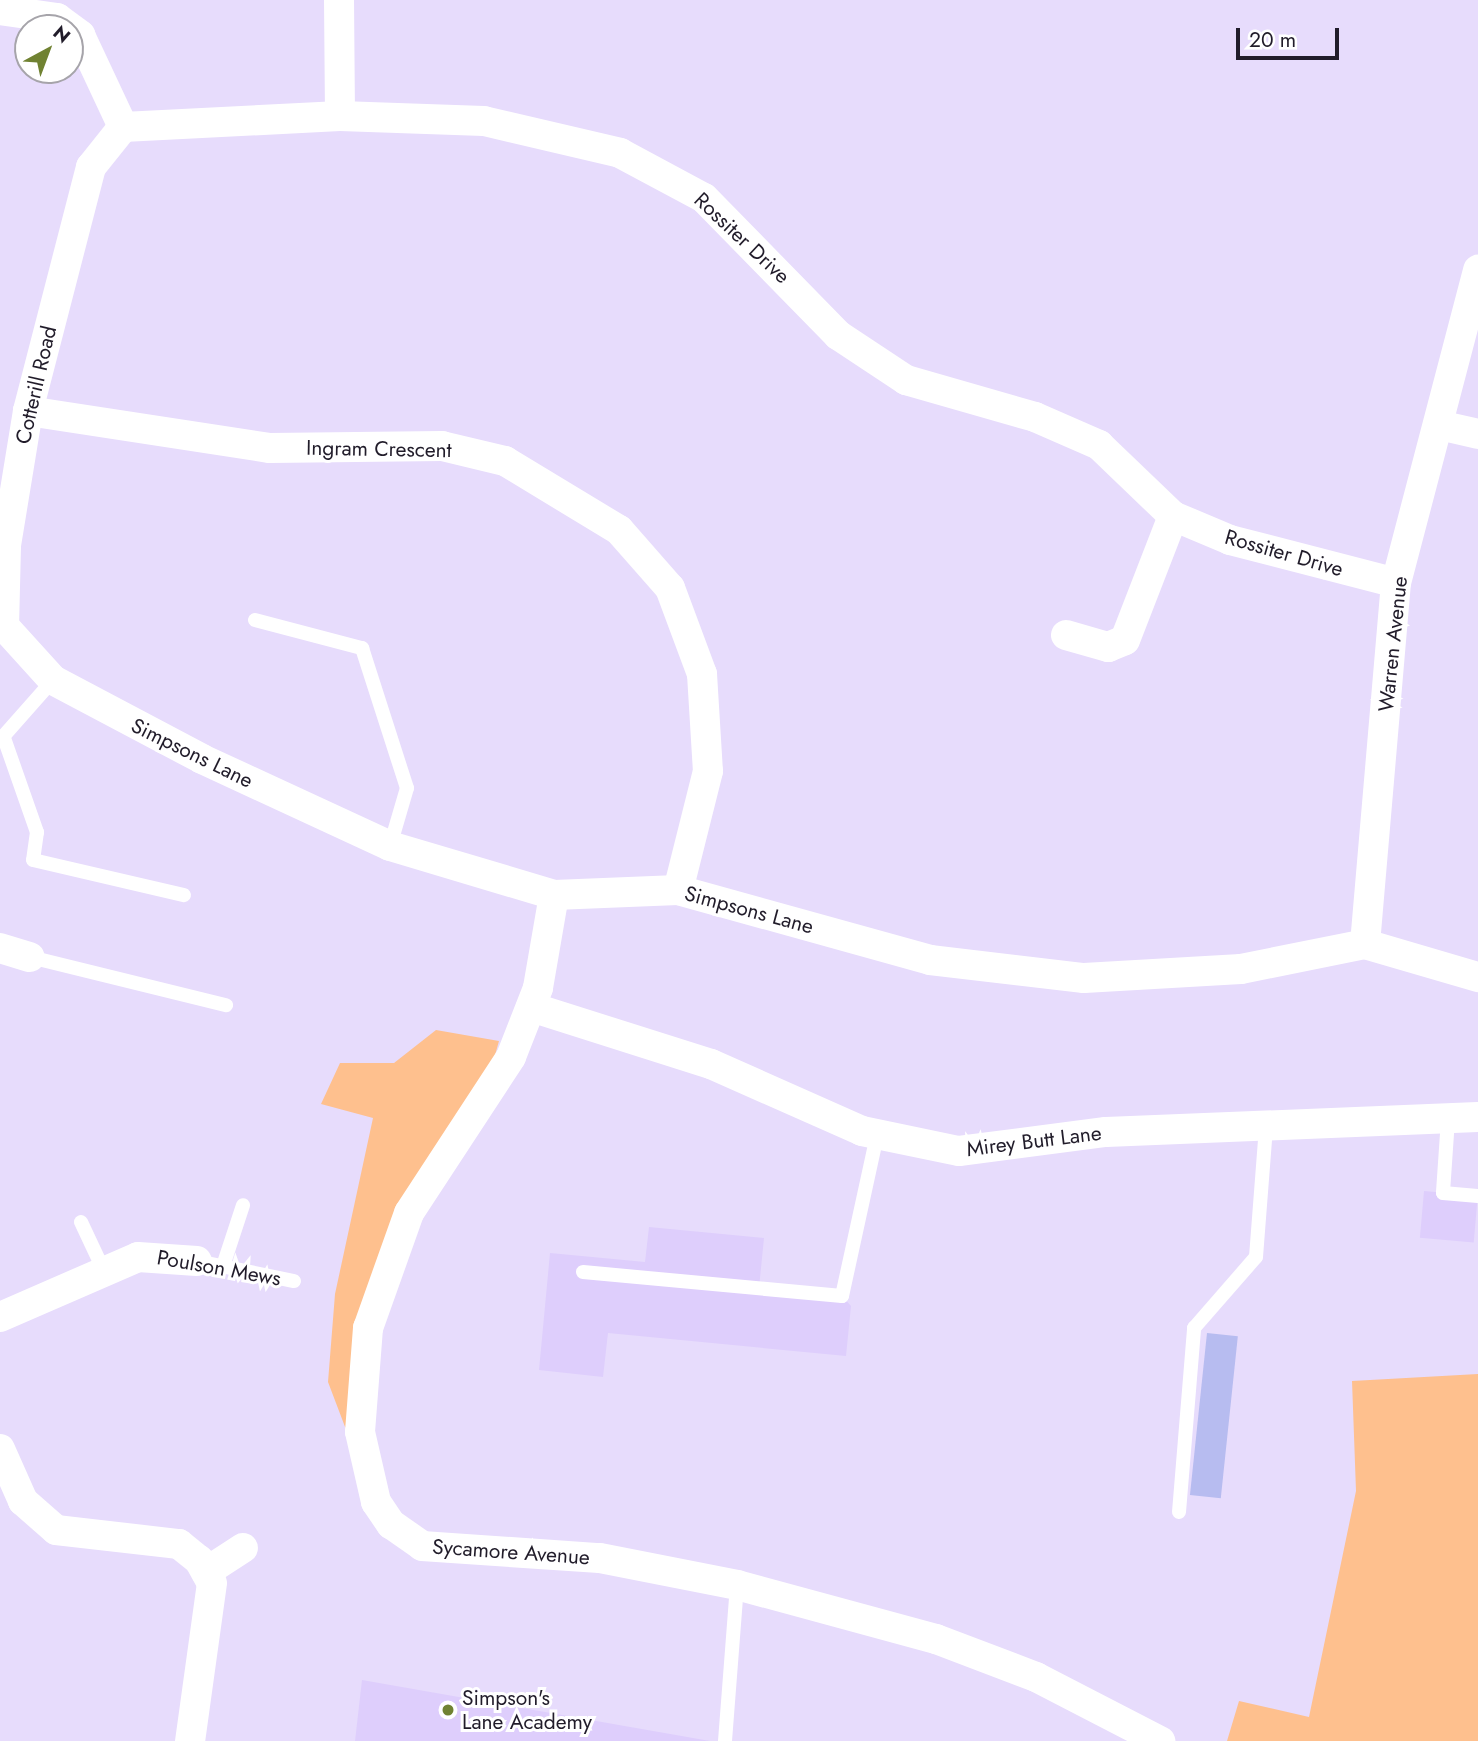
<!DOCTYPE html>
<style>
body{margin:0}
#map{position:relative;width:1478px;height:1741px;overflow:hidden;background:#e7dcfc;font-family:Jost,sans-serif}
div>[style]{position:absolute}
.built>*{inset:0;background:#decefc;transform-origin:0 0}
.green>*{inset:0;background:#fec08e}
.building>*{inset:0;background:#b7bcf0;transform-origin:0 0}
.service>*{height:14px;margin:-7px;padding:0 7px;transform-origin:7px;border-radius:7px;background:#fff}
.minor>*{height:30px;margin:-15px;padding:0 15px;transform-origin:15px;border-radius:15px;background:#fff}
.dots>*{width:19px;height:19px;translate:-50% -50%;box-sizing:border-box;border:4px solid #fff;border-radius:50%}
span{translate:-50% -50%;white-space:nowrap;text-align:center;line-height:1.15;-webkit-text-stroke:6px #fff;paint-order:stroke}
.street-label{font-size:21px;color:#211c2a}
.poi-label{font-size:21px;color:#211c2a}
.left{translate:0 -50%;text-align:left}
.north{position:absolute;left:14px;top:14px;width:70px;height:70px;box-sizing:border-box;background:#fff;border:2px solid #a6a4aa;border-radius:50%;rotate:41deg;font-size:19px;font-weight:700;line-height:28px;text-align:center;color:#211c2a}
.north::after{content:'';display:block;margin:auto;width:24px;height:32px;background:#708232;clip-path:polygon(50% 0,100% 100%,50% 72%,0 100%)}
.scale{position:absolute;left:1236px;top:28px;width:103px;height:32px;box-sizing:border-box;border:4px solid #211c2a;border-top:0;padding-left:9px;font-size:21px;line-height:24px;white-space:nowrap;color:#211c2a;-webkit-text-stroke:5px #fff;paint-order:stroke}
</style>
<div id="map">
<div class="built">
<div style="left:1424px;top:1191px;width:54px;height:47px;rotate:5deg"></div>
<div style="clip-path:polygon(649px 1227px,764px 1238px,759px 1288px,842px 1296px,851px 1306px,846px 1356px,608px 1333px,603px 1377px,539px 1370px,550px 1253px,645px 1262px)"></div>
<div style="clip-path:polygon(362px 1680px,710px 1741px,355px 1741px)"></div>
</div>
<div class="green">
<div style="clip-path:polygon(436px 1030px,499px 1041px,490px 1073px,354px 1325px,350px 1440px,328px 1382px,335px 1294px,373px 1118px,321px 1104px,340px 1063px,394px 1063px)"></div>
<div style="clip-path:polygon(1478px 1374px,1478px 1741px,1227px 1741px,1239px 1701px,1309px 1717px,1356px 1491px,1352px 1381px)"></div>
</div>
<div class="building">
<div style="left:1207px;top:1333px;width:31px;height:163px;rotate:6deg"></div>
</div>
<div class="service">
<div style="left:255px;top:620px;width:111px;rotate:14.7deg"></div>
<div style="left:362px;top:648px;width:147px;rotate:72.2deg"></div>
<div style="left:407px;top:788px;width:60px;rotate:106.3deg"></div>
<div style="left:4px;top:738px;width:100px;rotate:70.7deg"></div>
<div style="left:37px;top:832px;width:28px;rotate:98deg"></div>
<div style="left:33px;top:860px;width:155px;rotate:13.1deg"></div>
<div style="left:0;top:740px;width:80px;rotate:-48.5deg"></div>
<div style="left:30px;top:957px;width:202px;rotate:13.8deg"></div>
<div style="left:1448px;top:1119px;width:74px;rotate:93.9deg"></div>
<div style="left:1443px;top:1193px;width:35px;rotate:5deg"></div>
<div style="left:81px;top:1222px;width:52px;rotate:64.9deg"></div>
<div style="left:197px;top:1261px;width:99px;rotate:11.7deg"></div>
<div style="left:223px;top:1266px;width:64px;rotate:-71.8deg"></div>
<div style="left:583px;top:1272px;width:260px;rotate:5.3deg"></div>
<div style="left:842px;top:1296px;width:165px;rotate:-77.7deg"></div>
<div style="left:1179px;top:1512px;width:185px;rotate:-85.3deg"></div>
<div style="left:1194px;top:1328px;width:94px;rotate:-48.9deg"></div>
<div style="left:1256px;top:1257px;width:131px;rotate:-85.6deg"></div>
<div style="left:725px;top:1741px;width:156px;rotate:-85.6deg"></div>
</div>
<div class="minor">
<div style="left:339px;top:0;width:116px;rotate:89.5deg"></div>
<div style="left:0;top:10px;width:58px;rotate:8deg"></div>
<div style="left:57px;top:18px;width:29px;rotate:36deg"></div>
<div style="left:80px;top:35px;width:102px;rotate:64.9deg"></div>
<div style="left:123px;top:127px;width:51px;rotate:128.7deg"></div>
<div style="left:91px;top:167px;width:252px;rotate:104.5deg"></div>
<div style="left:28px;top:411px;width:137px;rotate:99.3deg"></div>
<div style="left:6px;top:546px;width:80px;rotate:91.4deg"></div>
<div style="left:4px;top:626px;width:73px;rotate:47.8deg"></div>
<div style="left:53px;top:680px;width:169px;rotate:27.9deg"></div>
<div style="left:202px;top:759px;width:207px;rotate:24.8deg"></div>
<div style="left:390px;top:846px;width:171px;rotate:16.6deg"></div>
<div style="left:554px;top:895px;width:124px;rotate:-2.3deg"></div>
<div style="left:678px;top:890px;width:262px;rotate:15.5deg"></div>
<div style="left:930px;top:960px;width:155px;rotate:6.7deg"></div>
<div style="left:1084px;top:978px;width:157px;rotate:-3.3deg"></div>
<div style="left:1241px;top:969px;width:126px;rotate:-11.4deg"></div>
<div style="left:1365px;top:944px;width:118px;rotate:16.3deg"></div>
<div style="left:123px;top:127px;width:217px;rotate:-2.9deg"></div>
<div style="left:340px;top:116px;width:144px;rotate:2deg"></div>
<div style="left:484px;top:121px;width:140px;rotate:13.2deg"></div>
<div style="left:620px;top:153px;width:95px;rotate:28.2deg"></div>
<div style="left:704px;top:198px;width:192px;rotate:45.6deg"></div>
<div style="left:838px;top:335px;width:82px;rotate:33.5deg"></div>
<div style="left:906px;top:380px;width:134px;rotate:16deg"></div>
<div style="left:1035px;top:417px;width:70px;rotate:23.6deg"></div>
<div style="left:1099px;top:445px;width:103px;rotate:43.8deg"></div>
<div style="left:1173px;top:516px;width:62px;rotate:22.8deg"></div>
<div style="left:1230px;top:540px;width:171px;rotate:14.5deg"></div>
<div style="left:28px;top:411px;width:245px;rotate:8.7deg"></div>
<div style="left:270px;top:448px;width:172px;rotate:-0.7deg"></div>
<div style="left:442px;top:446px;width:65px;rotate:13.4deg"></div>
<div style="left:505px;top:461px;width:133px;rotate:31.2deg"></div>
<div style="left:619px;top:530px;width:77px;rotate:48.7deg"></div>
<div style="left:670px;top:588px;width:92px;rotate:69.6deg"></div>
<div style="left:702px;top:674px;width:97px;rotate:86.5deg"></div>
<div style="left:708px;top:771px;width:123px;rotate:104.1deg"></div>
<div style="left:1439px;top:425px;width:40px;rotate:13deg"></div>
<div style="left:1066px;top:635px;width:44px;rotate:15.9deg"></div>
<div style="left:1108px;top:647px;width:18px;rotate:-22deg"></div>
<div style="left:1125px;top:640px;width:133px;rotate:-68.8deg"></div>
<div style="left:554px;top:895px;width:94px;rotate:99.8deg"></div>
<div style="left:538px;top:988px;width:74px;rotate:111.4deg"></div>
<div style="left:511px;top:1057px;width:186px;rotate:123.2deg"></div>
<div style="left:409px;top:1213px;width:122px;rotate:109.6deg"></div>
<div style="left:368px;top:1328px;width:104px;rotate:94.4deg"></div>
<div style="left:360px;top:1432px;width:72px;rotate:77.1deg"></div>
<div style="left:376px;top:1502px;width:27px;rotate:56deg"></div>
<div style="left:391px;top:1524px;width:38px;rotate:35deg"></div>
<div style="left:422px;top:1546px;width:178px;rotate:3.9deg"></div>
<div style="left:600px;top:1558px;width:140px;rotate:11.1deg"></div>
<div style="left:737px;top:1585px;width:206px;rotate:15.2deg"></div>
<div style="left:936px;top:1639px;width:107px;rotate:20.8deg"></div>
<div style="left:1036px;top:1677px;width:140px;rotate:27.3deg"></div>
<div style="left:1365px;top:944px;width:362px;rotate:-85.1deg"></div>
<div style="left:1396px;top:583px;width:324px;rotate:-75.3deg"></div>
<div style="left:0;top:948px;width:31px;rotate:17deg"></div>
<div style="left:531px;top:1007px;width:189px;rotate:17.6deg"></div>
<div style="left:711px;top:1064px;width:165px;rotate:23.9deg"></div>
<div style="left:862px;top:1131px;width:99px;rotate:11.7deg"></div>
<div style="left:959px;top:1151px;width:148px;rotate:-7.4deg"></div>
<div style="left:1106px;top:1132px;width:372px;rotate:-2.3deg"></div>
<div style="left:0;top:1317px;width:150px;rotate:-23.5deg"></div>
<div style="left:138px;top:1257px;width:59px;rotate:3.9deg"></div>
<div style="left:0;top:1449px;width:57px;rotate:66.1deg"></div>
<div style="left:23px;top:1501px;width:44px;rotate:41.3deg"></div>
<div style="left:56px;top:1530px;width:124px;rotate:6.5deg"></div>
<div style="left:179px;top:1544px;width:26px;rotate:39deg"></div>
<div style="left:199px;top:1560px;width:26px;rotate:61deg"></div>
<div style="left:212px;top:1583px;width:160px;rotate:97.9deg"></div>
<div style="left:206px;top:1572px;width:44px;rotate:-33deg"></div>
</div>
<div class="dots">
<div style="left:448px;top:1710px;background:#708232"></div>
</div>
<div class="street-label">
<span style="left:742px;top:238px;rotate:43deg">Rossiter Drive</span>
<span style="left:36px;top:385px;rotate:-77deg">Cotterill Road</span>
<span style="left:379px;top:449px;rotate:1deg">Ingram Crescent</span>
<span style="left:1284px;top:553px;rotate:16deg">Rossiter Drive</span>
<span style="left:1393px;top:644px;rotate:-84deg">Warren Avenue</span>
<span style="left:192px;top:753px;rotate:26deg">Simpsons Lane</span>
<span style="left:749px;top:910px;rotate:15deg">Simpsons Lane</span>
<span style="left:1034px;top:1141px;rotate:-7deg">Mirey Butt Lane</span>
<span style="left:219px;top:1268px;rotate:10deg">Poulson Mews</span>
<span style="left:511px;top:1552px;rotate:4deg">Sycamore Avenue</span>
</div>
<div class="poi-label">
<span class="left" style="left:462px;top:1710px">Simpson's<br>Lane Academy</span>
</div>
<div class="north">N</div>
<div class="scale">20 m</div>
</div>
